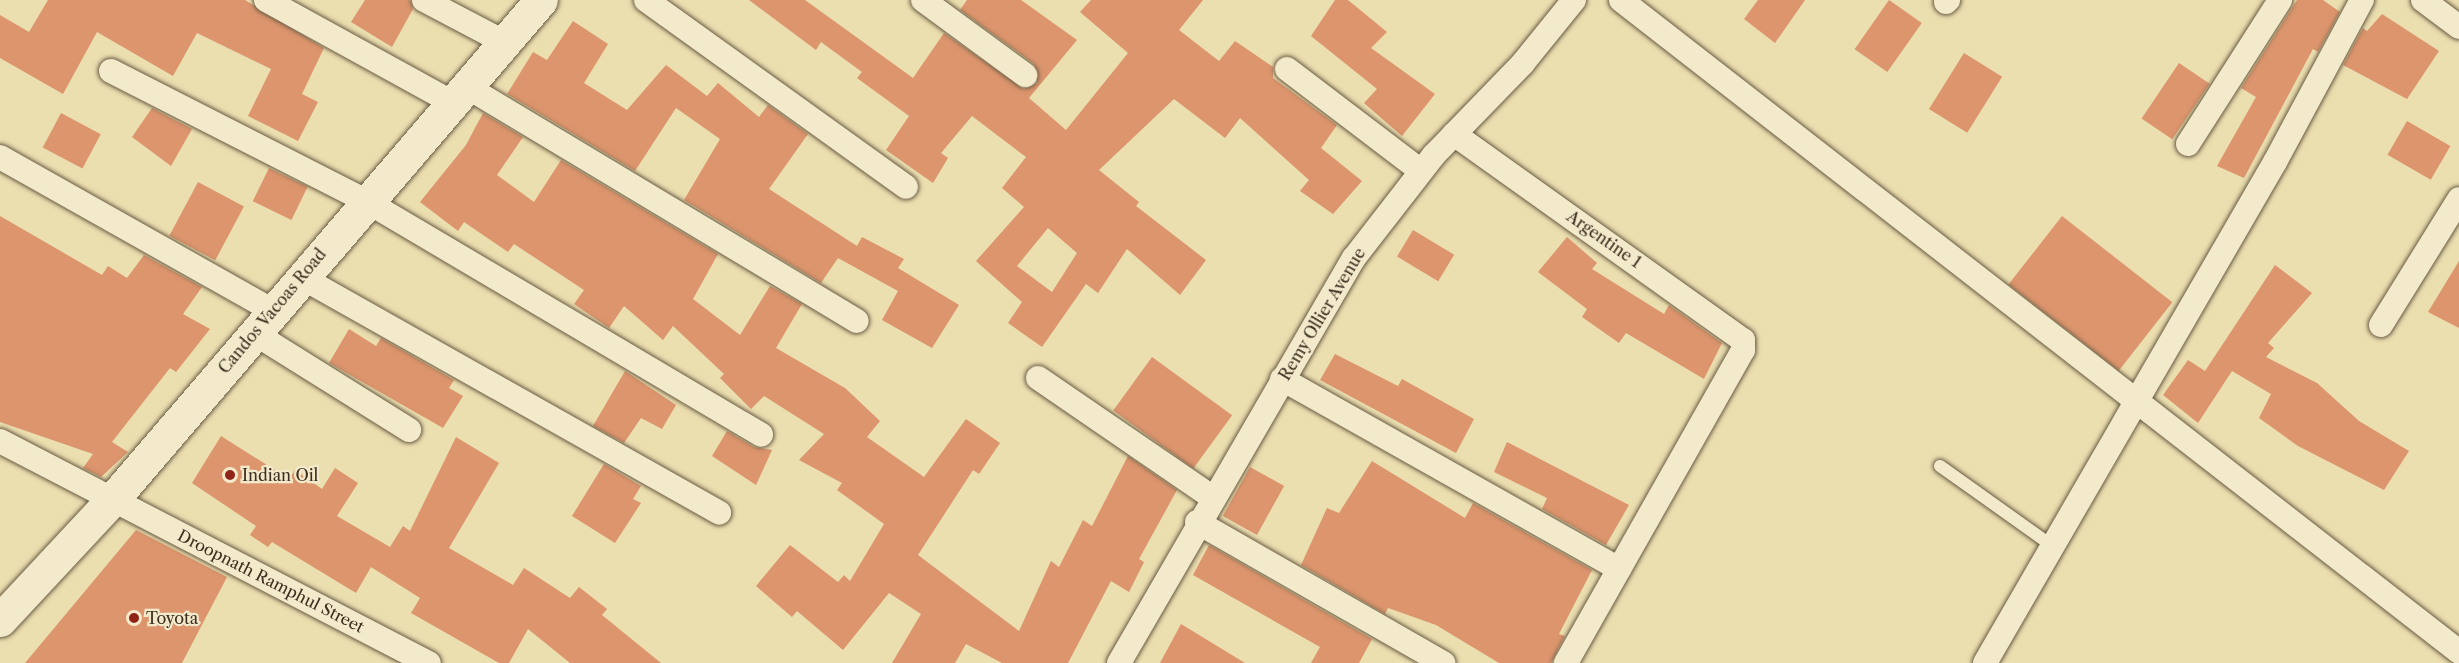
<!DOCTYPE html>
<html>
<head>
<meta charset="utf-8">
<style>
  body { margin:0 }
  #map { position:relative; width:2459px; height:663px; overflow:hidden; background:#ebdeaf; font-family:"Libre Caslon Text",serif }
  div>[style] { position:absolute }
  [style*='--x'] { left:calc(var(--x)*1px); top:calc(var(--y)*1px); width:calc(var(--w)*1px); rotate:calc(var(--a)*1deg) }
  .building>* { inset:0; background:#dc956d; transform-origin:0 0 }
  .roads { filter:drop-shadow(0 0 2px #695b44) drop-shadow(0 0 2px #695b44) }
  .lane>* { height:12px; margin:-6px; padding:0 6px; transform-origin:6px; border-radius:6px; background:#f2eacb }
  .street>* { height:24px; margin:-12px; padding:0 12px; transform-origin:12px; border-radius:12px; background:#f2eacb }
  .secondary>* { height:33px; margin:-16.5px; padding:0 16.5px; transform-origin:16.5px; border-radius:16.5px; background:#f2eacb }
  .dots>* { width:16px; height:16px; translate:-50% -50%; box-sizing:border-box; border:3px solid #f2eacb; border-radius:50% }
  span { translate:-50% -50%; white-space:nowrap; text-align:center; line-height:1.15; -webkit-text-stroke:4.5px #f2eacb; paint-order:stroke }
  .street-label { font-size:16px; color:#3e2f21 }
  .poi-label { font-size:16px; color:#3e2f21 }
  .left { translate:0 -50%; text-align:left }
</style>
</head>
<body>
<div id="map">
  <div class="building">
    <i style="clip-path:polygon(48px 0,245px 0,324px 48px,302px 94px,318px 102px,298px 141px,248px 116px,271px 69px,197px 33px,173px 76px,97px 32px,63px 94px,0 58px,0 15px,29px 32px)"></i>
    <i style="clip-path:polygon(365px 0,410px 0,413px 9px,392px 47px,351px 22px)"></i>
    <i style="clip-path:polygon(evenodd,749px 0,805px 0,913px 78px,944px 33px,1024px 89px,1037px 83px,1034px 64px,960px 10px,967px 0,1021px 0,1077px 40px,1029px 98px,1066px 130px,1128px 53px,1080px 12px,1091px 0,1203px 0,1179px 30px,1219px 61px,1235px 41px,1273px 67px,1273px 78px,1337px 125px,1321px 148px,1362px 181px,1333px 214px,1300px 191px,1309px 180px,1240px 118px,1225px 138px,1174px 99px,1099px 170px,1139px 202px,1136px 206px,1206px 260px,1180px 295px,1127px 249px,1098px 293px,1086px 284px,1042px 347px,1008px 323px,1022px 302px,976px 261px,1024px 207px,1002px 188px,1026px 157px,972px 116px,941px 153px,948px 158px,933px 183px,886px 150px,909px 116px,857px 78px,862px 72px,821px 42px,816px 50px,749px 0,1048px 228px,1077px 253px,1052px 292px,1017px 266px,1048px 228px)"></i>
    <i style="clip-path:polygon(1335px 0,1348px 0,1387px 32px,1371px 48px,1435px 94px,1402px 136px,1364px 103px,1377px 89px,1311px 36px)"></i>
    <i style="clip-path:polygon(1758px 0,1805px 0,1775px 43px,1744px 19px)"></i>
    <i style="left:1889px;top:0;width:40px;height:60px;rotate:35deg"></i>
    <i style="clip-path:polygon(2297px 0,2323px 0,2340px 12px,2318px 52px,2313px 49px,2244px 178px,2217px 166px,2256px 97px,2241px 88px)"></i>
    <i style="clip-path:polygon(2382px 14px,2439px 51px,2407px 99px,2343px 65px,2363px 28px,2367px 31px)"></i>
    <i style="clip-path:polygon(573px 21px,608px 44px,584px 83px,627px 110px,666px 65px,707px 96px,718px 83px,759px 117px,768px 105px,808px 134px,769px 189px,857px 246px,862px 237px,904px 259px,898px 268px,959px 305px,932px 348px,882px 320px,898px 291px,838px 258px,821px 283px,684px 200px,720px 139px,676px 108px,635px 171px,507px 94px,533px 52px,547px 60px)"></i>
    <i style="left:1964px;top:53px;width:45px;height:66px;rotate:32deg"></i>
    <i style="left:2179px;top:63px;width:37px;height:67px;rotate:34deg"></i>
    <i style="clip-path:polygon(152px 108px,192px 129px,171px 166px,132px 137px)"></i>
    <i style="left:61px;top:113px;width:45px;height:39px;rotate:28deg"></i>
    <i style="clip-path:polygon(483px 113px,523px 137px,497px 175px,534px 202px,561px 160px,718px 254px,693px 299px,740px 335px,770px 286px,802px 304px,776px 348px,845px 388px,880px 421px,867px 437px,924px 477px,966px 419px,1000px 443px,979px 474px,973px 470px,918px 555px,1019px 631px,1051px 561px,1059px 567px,1083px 520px,1092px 526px,1128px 456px,1177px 490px,1139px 559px,1144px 562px,1129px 592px,1111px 581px,1068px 663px,1002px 663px,966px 644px,955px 663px,892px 663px,921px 614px,889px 593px,843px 650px,797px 611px,792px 617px,756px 586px,790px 545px,838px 582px,844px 575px,850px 581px,884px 524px,837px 490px,842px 483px,799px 460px,824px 434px,764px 396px,751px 409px,720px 378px,724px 374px,673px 326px,663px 340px,624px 306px,609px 328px,574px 304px,584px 290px,514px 244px,508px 252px,464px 222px,458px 231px,420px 202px,466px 145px)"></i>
    <i style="left:2407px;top:121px;width:50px;height:39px;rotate:30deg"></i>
    <i style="left:269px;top:168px;width:43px;height:37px;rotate:26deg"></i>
    <i style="left:198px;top:182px;width:52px;height:61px;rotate:28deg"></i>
    <i style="clip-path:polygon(0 216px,102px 275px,108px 266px,127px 278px,144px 255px,202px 287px,183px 314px,210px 329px,176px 372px,170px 368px,112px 442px,128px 452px,101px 477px,83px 468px,93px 454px,0 422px)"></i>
    <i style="left:2062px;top:216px;width:140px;height:87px;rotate:38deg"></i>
    <i style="left:1413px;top:230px;width:48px;height:31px;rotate:31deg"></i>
    <i style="clip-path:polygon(1567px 237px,1597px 263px,1592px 269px,1664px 314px,1669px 305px,1722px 343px,1704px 379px,1626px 333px,1619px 343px,1582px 317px,1587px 309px,1538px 272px)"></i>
    <i style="clip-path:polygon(2459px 261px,2459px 328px,2428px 312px)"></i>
    <i style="clip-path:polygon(2275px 265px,2312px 293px,2268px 343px,2274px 348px,2266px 357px,2317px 383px,2359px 421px,2409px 451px,2384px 490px,2298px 446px,2259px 418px,2271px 394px,2232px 371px,2198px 423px,2163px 395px,2188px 360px,2205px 371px)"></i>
    <i style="clip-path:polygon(349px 329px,376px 346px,381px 338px,454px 380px,449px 388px,463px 396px,443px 428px,329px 363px)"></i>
    <i style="clip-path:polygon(1335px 354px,1398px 386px,1402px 379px,1474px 419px,1456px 453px,1320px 380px)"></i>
    <i style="left:1152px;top:357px;width:99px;height:66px;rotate:36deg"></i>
    <i style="clip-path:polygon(625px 371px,676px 405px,662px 429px,641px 418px,624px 443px,593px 426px)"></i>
    <i style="clip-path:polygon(727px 431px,754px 447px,772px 450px,756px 485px,712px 456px)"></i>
    <i style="clip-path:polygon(221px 436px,289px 479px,295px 470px,322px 489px,335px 468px,358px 483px,337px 516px,390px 547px,403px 526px,410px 531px,456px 437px,499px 463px,449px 548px,513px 585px,524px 568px,570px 598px,579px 587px,607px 609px,602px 615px,661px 663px,570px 663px,528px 629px,509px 663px,499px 663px,411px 613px,420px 598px,371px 567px,356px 593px,272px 542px,268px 547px,250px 535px,256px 526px,192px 483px)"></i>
    <i style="clip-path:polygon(1507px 442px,1629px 505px,1606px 545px,1542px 509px,1547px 498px,1494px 472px)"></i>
    <i style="clip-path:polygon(1372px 461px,1465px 518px,1473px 503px,1592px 570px,1559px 634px,1565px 636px,1551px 663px,1499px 663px,1436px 625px,1388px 608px,1385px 614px,1301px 565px,1327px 508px,1339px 513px)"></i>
    <i style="clip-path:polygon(604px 464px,641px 486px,633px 499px,641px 503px,615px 543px,572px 516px)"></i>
    <i style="left:1250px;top:467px;width:39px;height:56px;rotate:29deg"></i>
    <i style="clip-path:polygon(136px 530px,227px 577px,182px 663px,25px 663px)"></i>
    <i style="clip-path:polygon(1209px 545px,1372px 639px,1359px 663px,1311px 663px,1320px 647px,1193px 575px)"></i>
    <i style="clip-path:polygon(1181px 624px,1245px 663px,1160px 663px)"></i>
  </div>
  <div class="roads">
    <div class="lane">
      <i style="--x:1940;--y:466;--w:136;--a:35.4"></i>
    </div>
    <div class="street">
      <i style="--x:266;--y:0;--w:210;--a:28.8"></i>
      <i style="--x:424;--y:0;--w:90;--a:27.7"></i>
      <i style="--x:646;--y:0;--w:320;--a:35.7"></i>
      <i style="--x:923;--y:0;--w:127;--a:36.3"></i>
      <i style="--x:1621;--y:0;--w:1062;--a:37.88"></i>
      <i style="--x:2423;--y:0;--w:45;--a:36.9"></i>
      <i style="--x:1946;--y:2;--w:3;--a:-45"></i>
      <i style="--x:1287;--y:69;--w:168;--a:37.3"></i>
      <i style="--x:111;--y:71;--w:286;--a:27"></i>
      <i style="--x:366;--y:201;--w:459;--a:30.6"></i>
      <i style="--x:464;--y:85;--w:458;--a:31"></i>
      <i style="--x:1454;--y:134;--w:355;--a:35.5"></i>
      <i style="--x:1743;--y:340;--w:10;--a:90"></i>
      <i style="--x:1743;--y:350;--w:360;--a:119.5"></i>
      <i style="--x:2188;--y:144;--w:171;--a:-57.4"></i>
      <i style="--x:0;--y:157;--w:313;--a:29.4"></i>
      <i style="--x:301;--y:277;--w:480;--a:29.4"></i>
      <i style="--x:2381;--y:325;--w:148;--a:-58.2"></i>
      <i style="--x:254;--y:333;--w:183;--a:32"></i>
      <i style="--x:1038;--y:378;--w:211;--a:34.4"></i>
      <i style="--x:1282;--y:379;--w:387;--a:29.4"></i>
      <i style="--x:0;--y:441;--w:483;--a:27.4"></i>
      <i style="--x:1197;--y:522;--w:284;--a:29.8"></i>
      <i style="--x:1119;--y:663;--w:468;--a:-59.9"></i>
      <i style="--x:1354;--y:258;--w:130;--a:-52.2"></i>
      <i style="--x:1434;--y:155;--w:128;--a:-45.9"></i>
      <i style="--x:1523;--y:63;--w:81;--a:-51"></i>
      <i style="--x:1985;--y:663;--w:579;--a:-59.94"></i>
      <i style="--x:2275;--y:162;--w:184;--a:-61.8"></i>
    </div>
    <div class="secondary">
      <i style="--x:0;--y:620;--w:166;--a:-47"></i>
      <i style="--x:113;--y:499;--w:657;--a:-49.38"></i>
    </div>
  </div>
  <div class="dots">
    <i style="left:230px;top:475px;background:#8f2418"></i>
    <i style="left:134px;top:618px;background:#8f2418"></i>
  </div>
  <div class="street-label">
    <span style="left:1604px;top:239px;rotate:35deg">Argentine 1</span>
    <span style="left:272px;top:311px;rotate:-50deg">Candos Vacoas Road</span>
    <span style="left:1322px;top:314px;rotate:-59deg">Remy Ollier Avenue</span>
    <span style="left:271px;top:581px;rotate:27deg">Droopnath Ramphul Street</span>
  </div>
  <div class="poi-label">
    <span class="left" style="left:242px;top:475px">Indian Oil</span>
    <span class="left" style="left:146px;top:618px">Toyota</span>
  </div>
</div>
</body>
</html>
